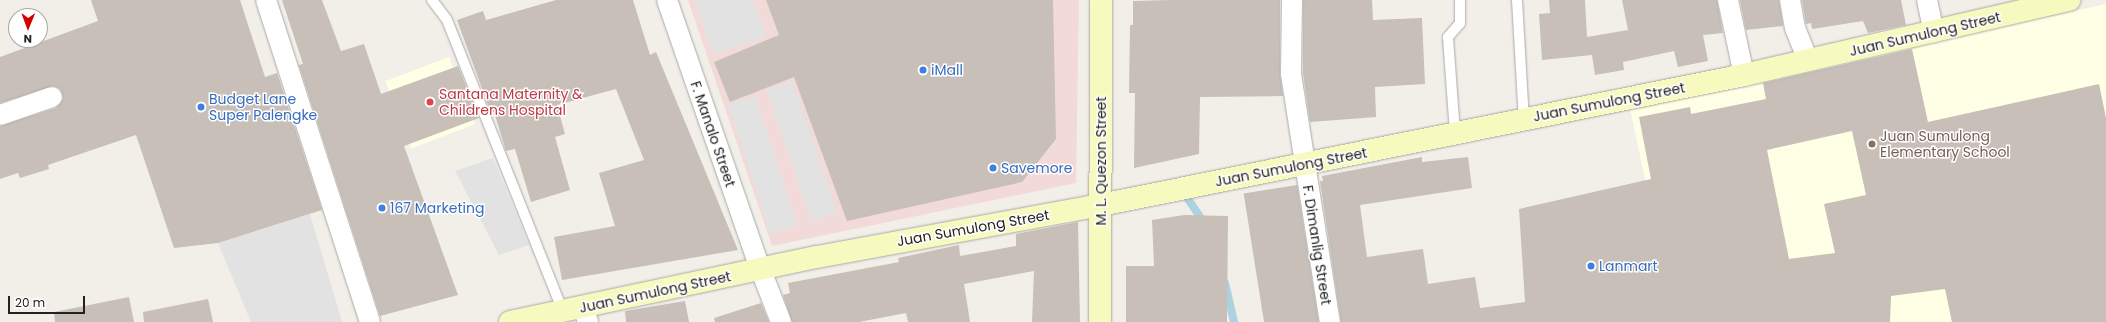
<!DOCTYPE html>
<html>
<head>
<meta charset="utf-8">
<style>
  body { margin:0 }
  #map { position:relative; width:2106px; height:322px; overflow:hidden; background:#f2efe9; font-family:Poppins,sans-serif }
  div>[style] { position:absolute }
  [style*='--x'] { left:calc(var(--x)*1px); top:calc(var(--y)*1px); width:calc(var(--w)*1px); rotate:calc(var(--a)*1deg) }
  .commercial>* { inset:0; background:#f2dad9 }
  .education>* { inset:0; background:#ffffe5; transform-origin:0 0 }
  .parking>* { inset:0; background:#e2e2e2; transform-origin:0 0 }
  .stream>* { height:8px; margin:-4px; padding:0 4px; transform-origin:4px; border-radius:4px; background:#aad3df }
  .building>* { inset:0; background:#c7bfb8; transform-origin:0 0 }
  .roads { filter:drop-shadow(0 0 1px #a9a9a9) drop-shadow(0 0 1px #a9a9a9) }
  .service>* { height:10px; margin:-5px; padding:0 5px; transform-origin:5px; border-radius:5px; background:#fff }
  .minor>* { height:20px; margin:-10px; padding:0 10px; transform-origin:10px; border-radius:10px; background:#fff }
  .secondary>* { height:22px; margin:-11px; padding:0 11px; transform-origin:11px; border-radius:11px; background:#f7fabf }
  .dots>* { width:11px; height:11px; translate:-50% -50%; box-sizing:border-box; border:2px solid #fff; border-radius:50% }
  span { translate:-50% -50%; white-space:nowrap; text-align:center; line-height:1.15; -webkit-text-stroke:3px #fff; paint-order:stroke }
  .street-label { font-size:14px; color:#222 }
  .shop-label { font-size:14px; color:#366cbe }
  .left { translate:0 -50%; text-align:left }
  .health-label { font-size:14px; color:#be3a42 }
  .education-label { font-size:14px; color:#785e54 }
  .north { position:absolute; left:8px; top:8px; width:40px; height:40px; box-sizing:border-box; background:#fff; border:1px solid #a7a7a7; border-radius:50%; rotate:181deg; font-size:11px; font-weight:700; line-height:16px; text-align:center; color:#222 }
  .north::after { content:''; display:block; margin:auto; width:14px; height:18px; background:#d40000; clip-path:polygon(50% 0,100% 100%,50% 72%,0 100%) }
  .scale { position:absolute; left:8px; top:296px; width:77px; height:18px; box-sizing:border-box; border:2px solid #222; border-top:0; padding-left:5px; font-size:12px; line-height:14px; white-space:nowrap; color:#222; -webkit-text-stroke:3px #fff; paint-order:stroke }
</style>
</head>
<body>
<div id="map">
  <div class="commercial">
    <i style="clip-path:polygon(688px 0,1079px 0,1076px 183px,772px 246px)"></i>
  </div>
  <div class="education">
    <i style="clip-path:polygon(2106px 4px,2106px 322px,1675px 322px,1630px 108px)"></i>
    <i style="left:449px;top:57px;width:72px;height:68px;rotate:69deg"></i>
  </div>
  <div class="parking">
    <i style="clip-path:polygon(695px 0,753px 0,766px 37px,713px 54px)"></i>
    <i style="left:792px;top:81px;width:139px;height:27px;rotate:71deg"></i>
    <i style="left:755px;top:96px;width:136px;height:28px;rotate:72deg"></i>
    <i style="clip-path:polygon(493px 158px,529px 245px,499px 255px,455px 171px)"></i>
    <i style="clip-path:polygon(310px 214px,342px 322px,251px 322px,218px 243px)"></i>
  </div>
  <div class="stream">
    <i style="--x:1188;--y:199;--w:29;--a:56"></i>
    <i style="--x:1225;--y:283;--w:40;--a:77"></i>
  </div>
  <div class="building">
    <i style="clip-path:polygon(91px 0,240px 0,265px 77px,277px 73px,322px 210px,218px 243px,174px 248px,136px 135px,48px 165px,49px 169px,20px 178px,18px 173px,0 179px,0 126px,56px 108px,63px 99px,60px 89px,54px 86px,0 103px,0 57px,98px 21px)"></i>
    <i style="clip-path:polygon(282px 0,322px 0,341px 51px,364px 44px,381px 94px,458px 66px,479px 118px,404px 146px,458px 295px,380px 316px,299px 65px,303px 64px)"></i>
    <i style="clip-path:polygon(556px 0,633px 0,650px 55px,656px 52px,738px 250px,562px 280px,554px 237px,615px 226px,599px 173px,644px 160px,616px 89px,557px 105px,565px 134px,555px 137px,570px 190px,531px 202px,515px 149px,506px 151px,494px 112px,491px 113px,457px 20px,483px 11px,486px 20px)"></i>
    <i style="clip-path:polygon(766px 0,1053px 0,1056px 139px,1022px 182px,847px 221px,794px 77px,730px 102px,714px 62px,779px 35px)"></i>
    <i style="clip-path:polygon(1170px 0,1280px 0,1280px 74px,1283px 96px,1200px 97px,1199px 154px,1134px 168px,1135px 93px,1129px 93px,1130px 25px,1133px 25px,1133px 1px)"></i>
    <i style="clip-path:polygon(1303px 0,1372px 0,1373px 20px,1422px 18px,1425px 84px,1375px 87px,1376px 117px,1310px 122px,1303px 73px)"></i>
    <i style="clip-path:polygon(1549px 0,1585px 0,1587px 37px,1628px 30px,1622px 0,1717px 0,1723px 33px,1703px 35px,1708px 61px,1678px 67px,1674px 51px,1623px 62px,1624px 70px,1595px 75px,1592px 55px,1542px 60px,1539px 14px,1550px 13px)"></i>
    <i style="clip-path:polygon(1740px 0,1779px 0,1783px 26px,1746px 30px)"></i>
    <i style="clip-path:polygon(1802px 0,1901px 0,1906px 25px,1868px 33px,1863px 21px,1812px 29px,1811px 23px,1806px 24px)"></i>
    <i style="clip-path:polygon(evenodd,1912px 49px,1928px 122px,2099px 84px,2106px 118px,2106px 322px,1952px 322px,1945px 289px,1891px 296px,1890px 322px,1341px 322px,1320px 181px,1323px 181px,1322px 176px,1422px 157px,1422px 162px,1468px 157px,1472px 188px,1360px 205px,1367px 257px,1423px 249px,1428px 284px,1475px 277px,1480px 308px,1525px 302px,1519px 209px,1651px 179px,1639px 117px,1690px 107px,1691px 114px,1766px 99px,1763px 83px,1912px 49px,1852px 131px,1866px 195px,1824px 204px,1835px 253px,1789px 259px,1767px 150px,1852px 131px)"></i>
    <i style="left:1297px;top:185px;width:139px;height:54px;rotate:81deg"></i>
    <i style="clip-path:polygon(1184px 215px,1228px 216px,1227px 322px,1126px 322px,1126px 266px,1154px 266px,1152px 220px)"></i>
    <i style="clip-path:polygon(1078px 222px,1080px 322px,1032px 322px,1034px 271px,964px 284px,970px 322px,908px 322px,906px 313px,859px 322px,792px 322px,783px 295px,790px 293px,788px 283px,899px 262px,898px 258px,959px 245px,960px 256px,1016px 246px,1016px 234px)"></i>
    <i style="clip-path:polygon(129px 297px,134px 322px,55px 322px,54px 312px)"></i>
    <i style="clip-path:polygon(208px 299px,213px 322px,144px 322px,143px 312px)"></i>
    <i style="clip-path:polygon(685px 301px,689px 322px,626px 322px,625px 311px)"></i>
    <i style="clip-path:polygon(761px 303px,769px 322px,715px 322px,714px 318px)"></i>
  </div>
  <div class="roads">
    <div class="service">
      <i style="--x:432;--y:0;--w:25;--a:53"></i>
      <i style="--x:447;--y:20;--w:314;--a:68.3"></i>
      <i style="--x:1517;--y:0;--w:120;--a:86.7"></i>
      <i style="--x:1455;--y:133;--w:96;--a:-94.2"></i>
      <i style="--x:1448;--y:37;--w:18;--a:-49"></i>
      <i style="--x:1460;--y:23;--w:23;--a:-90"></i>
    </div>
    <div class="minor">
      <i style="--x:266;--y:0;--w:338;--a:72.1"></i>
      <i style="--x:667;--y:0;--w:284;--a:70.9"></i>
      <i style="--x:760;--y:268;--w:58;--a:68.7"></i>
      <i style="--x:1292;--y:0;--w:74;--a:90.8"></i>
      <i style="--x:1291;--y:74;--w:251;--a:81.1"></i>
      <i style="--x:1728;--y:0;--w:77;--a:78"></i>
      <i style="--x:1790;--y:0;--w:28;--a:80"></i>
      <i style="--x:1795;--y:28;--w:35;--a:68"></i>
      <i style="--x:1927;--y:0;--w:33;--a:78"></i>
      <i style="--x:0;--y:115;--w:55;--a:-19.1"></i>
      <i style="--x:583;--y:308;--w:15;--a:70"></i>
    </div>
    <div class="secondary">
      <i style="--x:510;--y:322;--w:314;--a:-12"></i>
      <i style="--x:817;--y:257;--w:289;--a:-10.4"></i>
      <i style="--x:1101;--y:205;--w:656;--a:-11.43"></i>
      <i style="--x:1744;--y:75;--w:334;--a:-13"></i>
      <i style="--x:1100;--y:322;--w:322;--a:-89.8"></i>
    </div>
  </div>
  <div class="dots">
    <i style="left:923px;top:70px;background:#3f7fe0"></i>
    <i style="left:430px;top:102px;background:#e0444e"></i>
    <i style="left:201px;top:107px;background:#3f7fe0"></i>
    <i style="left:1872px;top:144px;background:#8d6e63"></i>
    <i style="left:993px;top:168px;background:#3f7fe0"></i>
    <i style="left:382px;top:208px;background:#3f7fe0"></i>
    <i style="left:1591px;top:266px;background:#3f7fe0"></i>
  </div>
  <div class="street-label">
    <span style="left:1925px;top:34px;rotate:-13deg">Juan Sumulong Street</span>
    <span style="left:1609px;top:102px;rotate:-11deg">Juan Sumulong Street</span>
    <span style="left:713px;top:134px;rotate:71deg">F. Manalo Street</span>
    <span style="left:1101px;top:161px;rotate:-90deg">M. L. Quezon Street</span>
    <span style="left:1291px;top:167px;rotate:-11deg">Juan Sumulong Street</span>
    <span style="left:973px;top:228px;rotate:-10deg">Juan Sumulong Street</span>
    <span style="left:1317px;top:245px;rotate:81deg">F. Dimanlig Street</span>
    <span style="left:655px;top:292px;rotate:-12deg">Juan Sumulong Street</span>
  </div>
  <div class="shop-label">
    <span class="left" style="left:931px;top:70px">iMall</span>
    <span class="left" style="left:209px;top:107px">Budget Lane<br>Super Palengke</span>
    <span class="left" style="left:1001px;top:168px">Savemore</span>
    <span class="left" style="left:390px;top:208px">167 Marketing</span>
    <span class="left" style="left:1599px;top:266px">Lanmart</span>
  </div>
  <div class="health-label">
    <span class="left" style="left:439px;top:102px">Santana Maternity &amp;<br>Childrens Hospital</span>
  </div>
  <div class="education-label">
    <span class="left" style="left:1880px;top:144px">Juan Sumulong<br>Elementary School</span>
  </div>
  <div class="north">N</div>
  <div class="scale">20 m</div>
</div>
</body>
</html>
